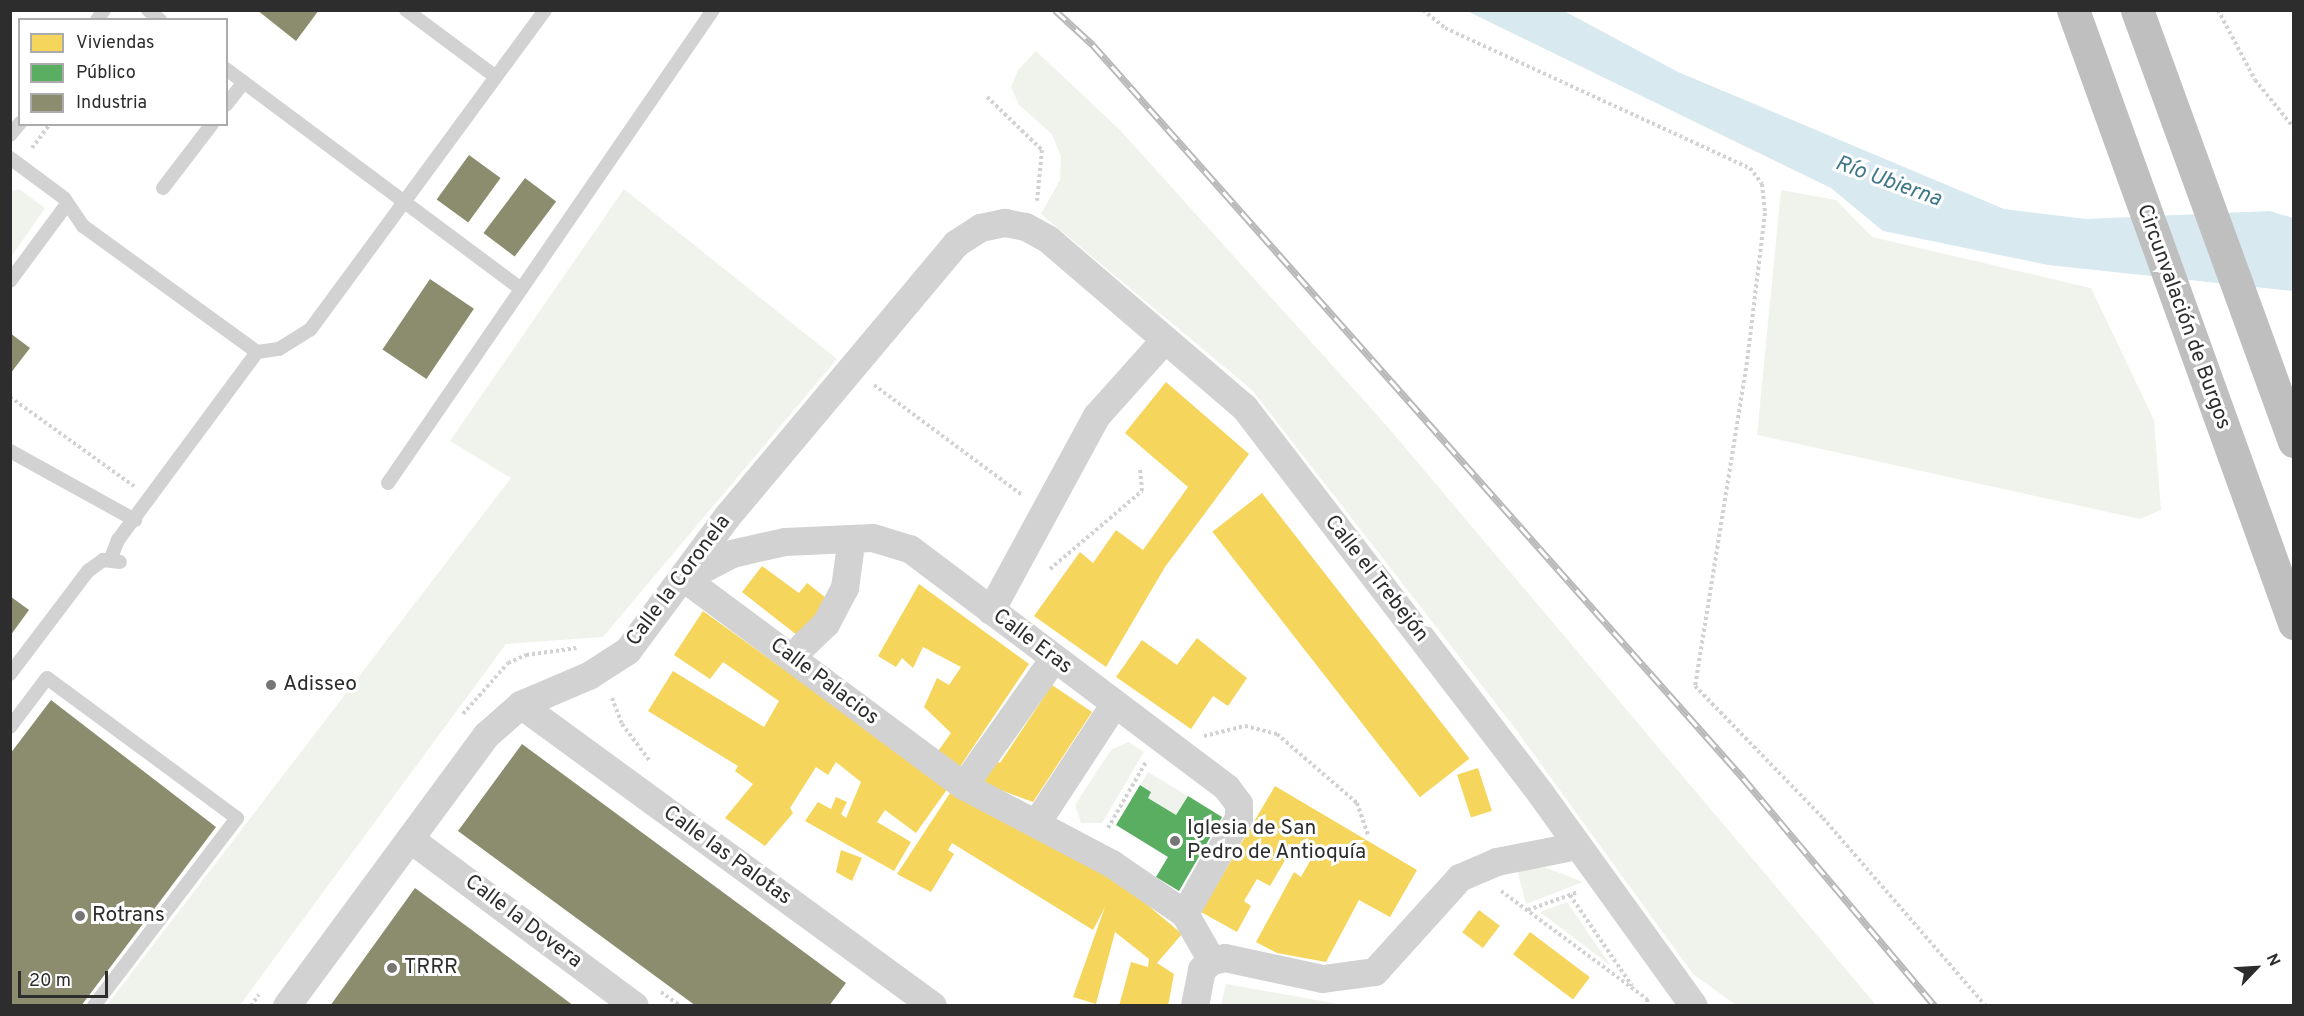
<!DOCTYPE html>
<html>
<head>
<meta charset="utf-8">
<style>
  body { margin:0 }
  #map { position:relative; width:2304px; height:1016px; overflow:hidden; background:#fff; font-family:Overpass,sans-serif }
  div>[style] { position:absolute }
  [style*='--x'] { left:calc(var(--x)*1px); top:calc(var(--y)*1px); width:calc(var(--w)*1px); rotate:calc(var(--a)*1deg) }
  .green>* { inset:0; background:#f0f3eb }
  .water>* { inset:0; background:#d8e9f0 }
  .homes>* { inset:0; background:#f6d55c; transform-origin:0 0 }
  .public>* { inset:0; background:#5aae61 }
  .industry>* { inset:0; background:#8c8c6e; transform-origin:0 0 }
  .path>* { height:4px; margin-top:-2px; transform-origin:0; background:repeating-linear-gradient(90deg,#d2d2d2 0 3px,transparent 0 6px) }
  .lane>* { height:14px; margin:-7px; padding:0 7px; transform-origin:7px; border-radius:7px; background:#d2d2d2 }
  .street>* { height:28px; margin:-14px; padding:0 14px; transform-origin:14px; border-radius:14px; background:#d2d2d2 }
  .highway>* { height:33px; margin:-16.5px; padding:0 16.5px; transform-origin:16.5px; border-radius:16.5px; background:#bfbfbf }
  .rail>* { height:7px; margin-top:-3.5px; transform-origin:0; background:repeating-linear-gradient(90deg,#fff 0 14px,#b9b9b9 0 28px); box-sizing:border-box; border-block:2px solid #b9b9b9 }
  .dots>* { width:16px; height:16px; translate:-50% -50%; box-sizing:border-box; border:3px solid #fff; border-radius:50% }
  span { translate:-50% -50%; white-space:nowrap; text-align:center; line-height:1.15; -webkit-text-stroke:6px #fff; paint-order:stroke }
  .street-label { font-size:21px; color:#2d2d2d }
  .poi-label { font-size:21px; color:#2d2d2d }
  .left { translate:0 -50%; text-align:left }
  .water-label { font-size:22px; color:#3f768a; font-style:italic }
  .frame { position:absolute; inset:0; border:12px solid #2d2d2d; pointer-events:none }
  .legend { position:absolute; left:18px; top:18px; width:210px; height:108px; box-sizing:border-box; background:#fff; border:2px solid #ababab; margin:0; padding:8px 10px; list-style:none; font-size:18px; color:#2d2d2d }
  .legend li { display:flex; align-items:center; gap:12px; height:30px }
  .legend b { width:30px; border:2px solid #ababab }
  .north { position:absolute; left:2226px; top:938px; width:60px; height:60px; -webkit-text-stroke:4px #fff; paint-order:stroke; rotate:65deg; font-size:16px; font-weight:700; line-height:24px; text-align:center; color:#2d2d2d }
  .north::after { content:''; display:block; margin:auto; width:21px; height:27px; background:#2d2d2d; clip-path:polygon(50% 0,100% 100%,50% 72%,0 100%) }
  .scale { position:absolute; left:18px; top:971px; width:90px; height:27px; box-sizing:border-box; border:3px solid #2d2d2d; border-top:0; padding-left:8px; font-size:18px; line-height:21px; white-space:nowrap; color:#2d2d2d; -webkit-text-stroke:4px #fff; paint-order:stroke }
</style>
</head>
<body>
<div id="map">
  <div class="green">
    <i style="clip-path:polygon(1036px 51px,1120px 130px,1386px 425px,1876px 1005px,1736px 1005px,1693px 974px,1514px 727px,1252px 390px,1041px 214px,1060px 180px,1061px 157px,1052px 134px,1019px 105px,1011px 87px,1018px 70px)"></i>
    <i style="clip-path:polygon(19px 189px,45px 208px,11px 257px,11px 191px)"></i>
    <i style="clip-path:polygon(624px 189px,837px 359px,603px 637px,506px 644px,240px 1005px,107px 1005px,511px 478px,450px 441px)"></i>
    <i style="clip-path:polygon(1781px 190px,1836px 200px,1872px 237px,2091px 288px,2154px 420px,2161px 510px,2140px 519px,1757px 435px)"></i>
    <i style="clip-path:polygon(1128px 742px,1144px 752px,1102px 823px,1081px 823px,1075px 805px,1111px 750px)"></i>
    <i style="clip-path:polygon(1148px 772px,1188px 796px,1176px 815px,1148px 798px,1151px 792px,1140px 785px)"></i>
    <i style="clip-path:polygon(1531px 866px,1547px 868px,1583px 882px,1526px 904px,1517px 869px)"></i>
    <i style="clip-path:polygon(1567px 902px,1611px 966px,1540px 912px)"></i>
    <i style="clip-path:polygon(1226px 984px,1344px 1005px,1221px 1005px)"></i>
  </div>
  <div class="water">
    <i style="clip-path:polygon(1467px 11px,1564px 11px,1678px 72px,2004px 209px,2086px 219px,2270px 211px,2293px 218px,2293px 291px,2048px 265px,1883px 231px,1831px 188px)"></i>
  </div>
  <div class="homes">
    <i style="clip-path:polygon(1166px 382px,1249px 454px,1165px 567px,1106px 667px,1034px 616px,1080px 552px,1093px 563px,1116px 530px,1143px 550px,1188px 487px,1125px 433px)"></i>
    <i style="left:1262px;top:493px;width:337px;height:63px;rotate:52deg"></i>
    <i style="clip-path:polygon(762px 566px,799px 593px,807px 583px,830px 601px,802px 639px,742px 592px)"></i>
    <i style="clip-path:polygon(919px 584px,1029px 664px,957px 771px,936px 754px,951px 733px,924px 707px,937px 678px,949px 685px,961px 667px,923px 647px,913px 668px,902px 658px,896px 667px,878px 656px)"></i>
    <i style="clip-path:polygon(703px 611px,948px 788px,916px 833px,885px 810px,877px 822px,911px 842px,894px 871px,805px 821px,818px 802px,831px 809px,836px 797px,847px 802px,841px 814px,846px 818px,861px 782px,836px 762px,828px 775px,816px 767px,790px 808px,793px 813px,765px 846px,725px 818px,753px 784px,735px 771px,738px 766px,648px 711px,673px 671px,764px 727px,779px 701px,723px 662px,710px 679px,674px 655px)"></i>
    <i style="clip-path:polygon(1197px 638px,1247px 678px,1228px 706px,1213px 696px,1191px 729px,1116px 677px,1142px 640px,1177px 665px)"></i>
    <i style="clip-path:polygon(1052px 685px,1092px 712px,1033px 802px,976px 781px,992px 758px,1000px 763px)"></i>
    <i style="left:1478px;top:768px;width:45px;height:22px;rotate:72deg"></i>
    <i style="clip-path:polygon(1275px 786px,1417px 870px,1390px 917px,1359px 900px,1326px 962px,1277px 953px,1256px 942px,1294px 872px,1301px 877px,1310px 861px,1291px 850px,1270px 886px,1257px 879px,1244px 901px,1251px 906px,1237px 932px,1201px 912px)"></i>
    <i style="clip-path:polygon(952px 790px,1119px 881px,1182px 934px,1157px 963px,1174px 974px,1168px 1006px,1119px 1006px,1131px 962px,1148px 967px,1149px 959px,1115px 932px,1096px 1004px,1073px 997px,1105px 907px,1093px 930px,952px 843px,948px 850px,954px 854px,931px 892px,897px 874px)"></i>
    <i style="clip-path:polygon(841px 850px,862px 858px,852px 881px,836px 872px)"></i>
    <i style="left:1479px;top:910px;width:26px;height:28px;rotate:37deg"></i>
    <i style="left:1530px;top:932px;width:75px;height:28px;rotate:37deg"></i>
  </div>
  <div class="public">
    <i style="clip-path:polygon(1140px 785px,1151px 792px,1148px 798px,1176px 815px,1188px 796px,1222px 817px,1179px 891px,1156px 877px,1168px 857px,1116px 825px)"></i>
  </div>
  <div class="industry">
    <i style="clip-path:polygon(257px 10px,319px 10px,296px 41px)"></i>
    <i style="left:469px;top:155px;width:39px;height:55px;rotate:36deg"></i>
    <i style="left:525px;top:178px;width:39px;height:69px;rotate:37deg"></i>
    <i style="left:430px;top:279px;width:53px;height:85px;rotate:34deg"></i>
    <i style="clip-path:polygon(10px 333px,30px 348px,10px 374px)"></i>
    <i style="clip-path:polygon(10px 596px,29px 610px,10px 636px)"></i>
    <i style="clip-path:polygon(51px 700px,216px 827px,81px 1006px,10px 1006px,10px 754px)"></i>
    <i style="clip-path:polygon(522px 744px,846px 983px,829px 1006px,696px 1006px,458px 831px)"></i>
    <i style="clip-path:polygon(415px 888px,534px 976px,574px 1006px,330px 1006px)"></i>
  </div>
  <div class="path">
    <i style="--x:1423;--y:10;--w:28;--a:39"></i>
    <i style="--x:1445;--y:28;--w:336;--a:24.7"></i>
    <i style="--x:1750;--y:168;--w:20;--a:53"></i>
    <i style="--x:1762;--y:184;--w:29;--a:84"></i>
    <i style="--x:1765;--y:213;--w:150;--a:96.9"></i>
    <i style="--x:1747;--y:362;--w:328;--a:99.1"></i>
    <i style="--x:1695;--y:686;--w:184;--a:45.9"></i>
    <i style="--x:1823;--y:818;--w:249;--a:49.1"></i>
    <i style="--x:2218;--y:10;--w:79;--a:62.1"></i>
    <i style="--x:2255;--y:80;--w:62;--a:50.9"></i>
    <i style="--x:987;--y:97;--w:76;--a:43.9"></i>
    <i style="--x:1042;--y:150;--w:51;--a:95.6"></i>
    <i style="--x:32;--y:148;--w:30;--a:-53"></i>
    <i style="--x:874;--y:385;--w:184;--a:36.6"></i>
    <i style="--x:10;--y:397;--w:153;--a:35.7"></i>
    <i style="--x:1050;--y:569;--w:121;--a:-40.3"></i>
    <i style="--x:1142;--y:491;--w:24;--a:-95"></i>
    <i style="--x:612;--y:698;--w:28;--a:69"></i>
    <i style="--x:622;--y:724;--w:45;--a:53.1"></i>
    <i style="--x:463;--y:714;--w:68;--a:-48.6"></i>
    <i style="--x:508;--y:663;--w:20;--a:-24"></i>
    <i style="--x:526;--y:655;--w:51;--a:-7.8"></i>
    <i style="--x:1204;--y:736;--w:42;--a:-13.7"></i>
    <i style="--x:1245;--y:726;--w:33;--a:14"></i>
    <i style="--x:1277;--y:734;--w:106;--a:40.8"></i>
    <i style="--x:1357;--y:803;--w:34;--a:71"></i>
    <i style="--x:1108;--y:828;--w:76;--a:-60.1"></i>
    <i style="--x:1501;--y:891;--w:182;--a:36.5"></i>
    <i style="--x:1647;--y:999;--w:7;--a:82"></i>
    <i style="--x:1570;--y:895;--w:110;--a:55.7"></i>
    <i style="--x:1528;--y:910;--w:53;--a:-19.8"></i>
    <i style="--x:661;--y:992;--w:24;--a:36"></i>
    <i style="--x:251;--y:1006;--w:14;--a:-56"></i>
  </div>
  <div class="lane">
    <i style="--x:148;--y:10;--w:16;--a:40"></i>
    <i style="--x:406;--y:10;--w:112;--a:36.7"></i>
    <i style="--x:97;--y:20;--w:12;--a:-55"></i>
    <i style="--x:226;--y:69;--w:368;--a:36.7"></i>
    <i style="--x:226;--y:105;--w:29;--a:-52"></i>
    <i style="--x:10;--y:135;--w:16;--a:-50"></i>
    <i style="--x:10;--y:158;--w:67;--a:36.5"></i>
    <i style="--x:64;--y:198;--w:34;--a:56"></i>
    <i style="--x:83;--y:226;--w:215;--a:35.9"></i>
    <i style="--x:257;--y:352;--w:22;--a:-8"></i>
    <i style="--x:279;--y:349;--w:36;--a:-32"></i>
    <i style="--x:310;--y:330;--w:397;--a:-53.7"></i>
    <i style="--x:163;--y:188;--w:81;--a:-52.6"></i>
    <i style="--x:10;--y:281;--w:96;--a:-53.5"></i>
    <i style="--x:10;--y:451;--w:143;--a:28.9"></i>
    <i style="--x:388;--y:483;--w:574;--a:-55.51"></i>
    <i style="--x:111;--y:558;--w:19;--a:-69"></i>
    <i style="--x:118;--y:540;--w:234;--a:-53.5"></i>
    <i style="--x:10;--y:674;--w:129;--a:-52.9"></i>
    <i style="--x:88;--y:571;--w:19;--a:-36"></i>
    <i style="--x:103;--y:560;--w:17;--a:7"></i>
    <i style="--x:10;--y:727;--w:61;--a:-52.9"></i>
    <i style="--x:47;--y:678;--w:236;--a:36.4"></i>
    <i style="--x:237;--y:818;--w:236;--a:127.3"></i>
  </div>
  <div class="street">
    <i style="--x:690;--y:576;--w:47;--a:-27.6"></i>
    <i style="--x:732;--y:554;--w:54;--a:-12.8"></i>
    <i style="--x:785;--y:542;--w:88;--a:-2.6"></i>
    <i style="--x:873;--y:538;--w:39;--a:17"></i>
    <i style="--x:910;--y:549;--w:397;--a:37"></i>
    <i style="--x:1227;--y:788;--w:20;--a:53"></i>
    <i style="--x:1239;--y:804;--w:14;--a:90"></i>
    <i style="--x:1239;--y:818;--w:110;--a:119.4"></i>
    <i style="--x:685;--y:579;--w:347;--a:36.6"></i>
    <i style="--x:964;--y:786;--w:167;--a:27.8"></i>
    <i style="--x:1112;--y:864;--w:88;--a:34.4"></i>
    <i style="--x:1185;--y:914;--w:54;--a:60.1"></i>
    <i style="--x:991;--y:611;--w:222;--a:-61.5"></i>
    <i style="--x:1097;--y:416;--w:102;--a:-48.2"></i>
    <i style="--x:803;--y:646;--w:32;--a:-44"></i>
    <i style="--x:826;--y:624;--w:41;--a:-62.2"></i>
    <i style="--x:845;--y:588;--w:34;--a:-82"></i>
    <i style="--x:521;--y:705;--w:510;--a:36.15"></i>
    <i style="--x:964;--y:786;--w:156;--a:-54.7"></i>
    <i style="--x:1037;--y:823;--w:142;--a:-56.8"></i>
    <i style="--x:410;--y:839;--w:280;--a:36.6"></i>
    <i style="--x:287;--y:1006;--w:337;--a:-53.6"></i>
    <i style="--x:487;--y:735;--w:45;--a:-41.4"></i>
    <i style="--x:521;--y:705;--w:74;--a:-23.1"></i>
    <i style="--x:589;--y:676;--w:46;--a:-32.7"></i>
    <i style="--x:628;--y:651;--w:168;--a:-53.5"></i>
    <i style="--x:728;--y:516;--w:355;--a:-50"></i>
    <i style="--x:956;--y:244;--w:30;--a:-33"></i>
    <i style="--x:981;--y:228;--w:25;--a:-12"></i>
    <i style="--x:1005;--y:223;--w:21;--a:11"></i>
    <i style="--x:1026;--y:227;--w:26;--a:29"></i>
    <i style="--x:1049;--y:240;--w:258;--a:40.6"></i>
    <i style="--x:1245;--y:408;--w:486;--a:52.5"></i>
    <i style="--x:1541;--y:794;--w:261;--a:54.2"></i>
    <i style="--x:1195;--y:1006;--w:37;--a:-79"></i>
    <i style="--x:1202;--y:970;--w:13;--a:-42"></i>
    <i style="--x:1212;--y:961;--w:13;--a:-13"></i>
    <i style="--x:1225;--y:958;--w:100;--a:12.1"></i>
    <i style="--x:1323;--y:979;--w:52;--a:-7.7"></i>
    <i style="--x:1375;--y:972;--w:127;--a:-47.9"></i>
    <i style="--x:1460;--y:878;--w:40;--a:-23.4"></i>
    <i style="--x:1497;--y:862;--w:83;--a:-11.2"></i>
  </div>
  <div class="highway">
    <i style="--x:2073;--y:10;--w:652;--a:70.17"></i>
    <i style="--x:2137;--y:10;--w:459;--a:70"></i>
  </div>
  <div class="rail">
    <i style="--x:1055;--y:10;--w:52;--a:42.6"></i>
    <i style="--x:1093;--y:45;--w:980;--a:48.43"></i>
    <i style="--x:1743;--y:778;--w:298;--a:49.9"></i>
  </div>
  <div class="dots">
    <i style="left:271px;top:685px;background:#767676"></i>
    <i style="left:1175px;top:841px;background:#767676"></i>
    <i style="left:80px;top:916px;background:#767676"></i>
    <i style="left:392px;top:968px;background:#767676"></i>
  </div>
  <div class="street-label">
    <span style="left:2183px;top:317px;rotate:70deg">Circunvalación de Burgos</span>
    <span style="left:1376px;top:579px;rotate:52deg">Calle el Trebejón</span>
    <span style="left:679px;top:581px;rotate:-53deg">Calle la Coronela</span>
    <span style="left:1032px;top:642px;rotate:37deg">Calle Eras</span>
    <span style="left:824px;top:682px;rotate:37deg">Calle Palacios</span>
    <span style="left:727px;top:856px;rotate:36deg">Calle las Palotas</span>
    <span style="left:523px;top:922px;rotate:37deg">Calle la Dovera</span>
  </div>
  <div class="poi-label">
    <span class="left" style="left:283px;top:685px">Adisseo</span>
    <span class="left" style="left:1187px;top:841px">Iglesia de San<br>Pedro de Antioquía</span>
    <span class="left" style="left:92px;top:916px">Rotrans</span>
    <span class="left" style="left:404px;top:968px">TRRR</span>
  </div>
  <div class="water-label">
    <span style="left:1888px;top:182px;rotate:20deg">Río Ubierna</span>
  </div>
  <div class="frame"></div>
  <ul class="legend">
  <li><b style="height:16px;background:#f6d55c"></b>Viviendas</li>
  <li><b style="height:16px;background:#5aae61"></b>Público</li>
  <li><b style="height:16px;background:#8c8c6e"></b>Industria</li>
  </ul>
  <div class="north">N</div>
  <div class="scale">20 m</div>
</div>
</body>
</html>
